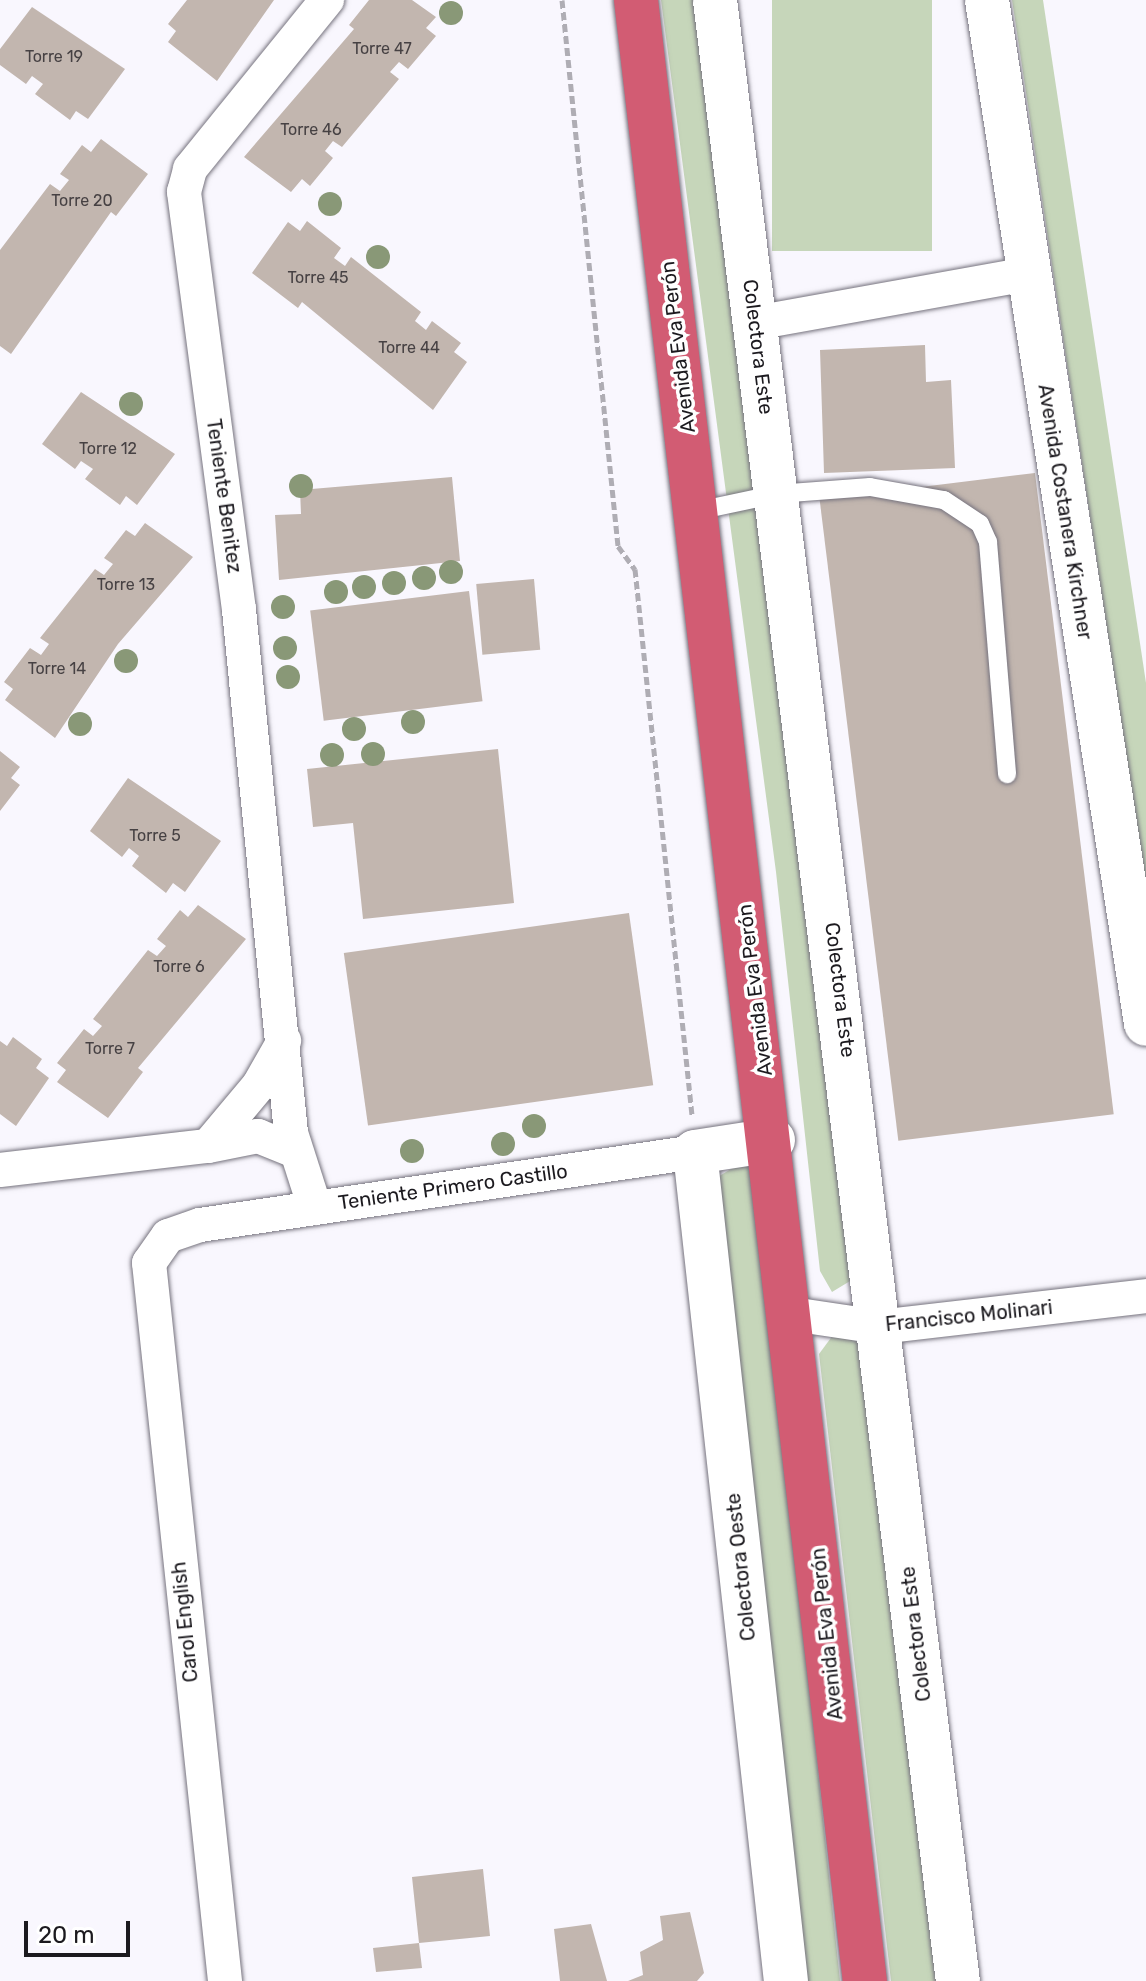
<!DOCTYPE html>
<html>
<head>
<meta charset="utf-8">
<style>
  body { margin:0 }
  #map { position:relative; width:1146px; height:1981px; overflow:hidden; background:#f9f7fe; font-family:Rubik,sans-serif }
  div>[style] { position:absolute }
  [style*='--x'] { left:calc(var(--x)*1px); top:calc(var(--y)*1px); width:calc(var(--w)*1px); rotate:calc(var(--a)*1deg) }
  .green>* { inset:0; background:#c6d6ba; transform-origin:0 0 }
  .building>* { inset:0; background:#c2b6af; transform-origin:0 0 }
  .path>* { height:5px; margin-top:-2.5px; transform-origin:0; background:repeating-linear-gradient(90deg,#afadb4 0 8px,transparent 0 12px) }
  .roads { filter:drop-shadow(0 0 2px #76737e) drop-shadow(0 0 2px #76737e) }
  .lane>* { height:18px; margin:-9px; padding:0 9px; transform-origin:9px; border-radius:9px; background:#fff }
  .street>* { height:34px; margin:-17px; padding:0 17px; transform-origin:17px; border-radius:17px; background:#fff }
  .secondary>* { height:44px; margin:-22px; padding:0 22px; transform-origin:22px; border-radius:22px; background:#fff }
  .highway>* { height:44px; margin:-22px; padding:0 22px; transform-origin:22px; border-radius:22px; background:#d25c73 }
  .trees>* { width:24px; height:24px; margin:-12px; border-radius:50%; background:#899877 }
  span { translate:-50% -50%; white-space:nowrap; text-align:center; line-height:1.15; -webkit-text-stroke:7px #fff; paint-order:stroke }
  .number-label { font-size:16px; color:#464143 }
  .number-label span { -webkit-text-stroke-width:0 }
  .street-label { font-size:20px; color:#1c1a1f }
  .scale { position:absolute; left:24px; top:1921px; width:106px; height:36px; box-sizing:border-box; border:4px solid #1c1a1f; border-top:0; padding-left:10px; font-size:24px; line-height:28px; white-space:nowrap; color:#1c1a1f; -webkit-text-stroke:6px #fff; paint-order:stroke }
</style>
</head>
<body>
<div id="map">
  <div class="green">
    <i style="clip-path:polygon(661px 0,701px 0,860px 1275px,832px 1292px,820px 1271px,776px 872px)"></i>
    <i style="left:772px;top:0;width:160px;height:251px"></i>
    <i style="clip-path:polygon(1012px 0,1043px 0,1146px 683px,1146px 887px)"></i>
    <i style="clip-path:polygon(741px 1163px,755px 1169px,840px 1981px,804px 1981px,716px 1178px)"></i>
    <i style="clip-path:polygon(836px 1331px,849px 1333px,864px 1350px,936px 1981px,891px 1981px,819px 1354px)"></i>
  </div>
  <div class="building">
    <i style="clip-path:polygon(187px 0,274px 0,217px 81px,168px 42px,176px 31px,168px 24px)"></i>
    <i style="clip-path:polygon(369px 0,412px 0,436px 17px,426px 28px,436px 36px,408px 69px,399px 62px,390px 72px,399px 79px,342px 147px,333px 141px,325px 151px,333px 158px,310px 186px,302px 179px,291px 192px,244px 157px,354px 29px,349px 25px)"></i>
    <i style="clip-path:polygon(32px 7px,125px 69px,88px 119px,76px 111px,70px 120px,35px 94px,43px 84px,32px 76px,26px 84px,0 65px,0 49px)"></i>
    <i style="clip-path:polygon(101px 139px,148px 174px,116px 216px,111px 212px,11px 354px,0 346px,0 250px,50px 184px,60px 191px,69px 180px,60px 174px,82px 145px,91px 152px)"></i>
    <i style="clip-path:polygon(307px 221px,341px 248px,334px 258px,345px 266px,351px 257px,421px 312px,415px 321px,426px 330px,432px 321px,461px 343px,454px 352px,467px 362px,433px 410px,302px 302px,298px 308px,252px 273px,288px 222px,300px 231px)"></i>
    <i style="clip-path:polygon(925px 345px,926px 382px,951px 380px,955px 468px,824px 473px,820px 350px)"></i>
    <i style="clip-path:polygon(81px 392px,175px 454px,137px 505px,126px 496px,120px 505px,85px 479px,93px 469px,81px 461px,75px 469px,42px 444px)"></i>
    <i style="left:1035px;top:473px;width:646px;height:217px;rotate:83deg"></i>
    <i style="clip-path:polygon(452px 477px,460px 561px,279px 580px,275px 515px,301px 514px,300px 490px)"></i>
    <i style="clip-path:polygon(145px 523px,193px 557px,118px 644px,55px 738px,5px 700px,13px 689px,4px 682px,30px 648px,41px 655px,49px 644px,40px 638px,95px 569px,104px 575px,113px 564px,104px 558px,126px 530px,135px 536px)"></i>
    <i style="left:534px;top:579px;width:71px;height:58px;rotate:85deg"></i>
    <i style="left:469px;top:591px;width:111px;height:160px;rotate:83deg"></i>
    <i style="clip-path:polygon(498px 749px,514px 903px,363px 919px,353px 823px,313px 827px,307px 769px)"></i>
    <i style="clip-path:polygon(0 751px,20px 767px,11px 778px,20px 785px,0 811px)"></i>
    <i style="clip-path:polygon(128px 778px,221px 841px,185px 892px,173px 883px,166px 893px,132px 866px,139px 856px,129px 848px,122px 857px,90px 831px)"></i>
    <i style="clip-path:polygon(198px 905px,246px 939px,138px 1068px,143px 1072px,108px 1118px,57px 1082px,66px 1070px,57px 1063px,84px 1029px,93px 1036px,102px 1026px,93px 1019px,148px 950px,157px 956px,166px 946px,157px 939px,180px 910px,188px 917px)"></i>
    <i style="left:629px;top:913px;width:174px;height:288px;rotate:82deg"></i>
    <i style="clip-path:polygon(13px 1037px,42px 1059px,36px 1068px,49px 1078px,16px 1126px,0 1114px,0 1041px,7px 1046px)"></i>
    <i style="clip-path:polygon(483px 1869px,490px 1936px,419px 1943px,422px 1968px,376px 1972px,373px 1948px,419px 1943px,412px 1877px)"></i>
    <i style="clip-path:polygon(690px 1912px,704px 1973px,697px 1981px,628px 1981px,643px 1975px,640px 1952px,663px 1940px,660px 1916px)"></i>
    <i style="clip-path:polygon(591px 1924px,607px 1981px,560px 1981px,554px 1929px)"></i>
  </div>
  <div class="path">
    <i style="--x:562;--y:0;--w:549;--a:84.14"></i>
    <i style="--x:618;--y:546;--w:29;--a:54"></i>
    <i style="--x:635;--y:569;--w:549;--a:84.04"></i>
  </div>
  <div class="roads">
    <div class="lane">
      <i style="--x:697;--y:511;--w:82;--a:-12"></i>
      <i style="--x:777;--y:494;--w:93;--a:-4.3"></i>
      <i style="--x:870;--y:487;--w:75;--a:10"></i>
      <i style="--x:944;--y:500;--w:43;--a:33.7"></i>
      <i style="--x:980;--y:524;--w:20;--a:66"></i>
      <i style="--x:988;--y:542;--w:233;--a:85.3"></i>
    </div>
    <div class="street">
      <i style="--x:755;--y:323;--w:277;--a:-10.2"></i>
      <i style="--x:208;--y:1146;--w:51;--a:-11.3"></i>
      <i style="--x:258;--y:1136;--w:38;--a:22"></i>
      <i style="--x:0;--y:1170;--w:209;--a:-6.6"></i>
      <i style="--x:208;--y:1146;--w:80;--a:-50.1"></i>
      <i style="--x:259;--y:1085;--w:51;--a:-60.4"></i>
      <i style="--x:315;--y:1208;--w:79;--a:-107.7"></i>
      <i style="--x:291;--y:1133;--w:526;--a:-95.68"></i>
      <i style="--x:239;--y:610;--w:422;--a:-97.5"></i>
      <i style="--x:184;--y:192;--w:24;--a:-75"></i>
      <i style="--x:190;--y:169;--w:218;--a:-51"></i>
      <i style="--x:792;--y:1314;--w:88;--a:8.5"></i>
      <i style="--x:879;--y:1327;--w:269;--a:-6.6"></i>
      <i style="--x:225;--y:1981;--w:722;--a:-96.04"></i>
      <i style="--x:149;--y:1263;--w:33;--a:-55"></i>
      <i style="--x:168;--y:1236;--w:34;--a:-19"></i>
      <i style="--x:200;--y:1225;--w:500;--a:-8.39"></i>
    </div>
    <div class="secondary">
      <i style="--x:715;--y:0;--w:1996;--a:83.01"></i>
      <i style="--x:987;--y:0;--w:1036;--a:81.17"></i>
      <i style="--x:773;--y:1140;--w:79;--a:171.3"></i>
      <i style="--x:695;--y:1152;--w:834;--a:83.74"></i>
    </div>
    <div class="highway">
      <i style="--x:636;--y:0;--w:1994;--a:83.41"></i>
    </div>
  </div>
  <div class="trees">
    <i style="left:451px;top:13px"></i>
    <i style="left:330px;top:204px"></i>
    <i style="left:378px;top:257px"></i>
    <i style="left:131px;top:404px"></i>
    <i style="left:301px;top:486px"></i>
    <i style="left:451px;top:572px"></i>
    <i style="left:424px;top:578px"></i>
    <i style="left:394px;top:583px"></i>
    <i style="left:364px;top:587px"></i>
    <i style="left:336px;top:592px"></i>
    <i style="left:283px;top:607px"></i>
    <i style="left:285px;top:648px"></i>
    <i style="left:126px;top:661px"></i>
    <i style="left:288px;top:677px"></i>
    <i style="left:413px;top:722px"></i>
    <i style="left:80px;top:724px"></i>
    <i style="left:354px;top:729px"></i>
    <i style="left:373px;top:754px"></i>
    <i style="left:332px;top:755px"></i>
    <i style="left:534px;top:1126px"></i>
    <i style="left:503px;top:1144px"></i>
    <i style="left:412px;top:1151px"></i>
  </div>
  <div class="number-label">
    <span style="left:382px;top:49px">Torre 47</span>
    <span style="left:54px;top:57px">Torre 19</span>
    <span style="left:311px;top:130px">Torre 46</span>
    <span style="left:82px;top:201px">Torre 20</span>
    <span style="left:318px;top:278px">Torre 45</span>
    <span style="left:409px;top:348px">Torre 44</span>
    <span style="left:108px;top:449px">Torre 12</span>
    <span style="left:126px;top:585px">Torre 13</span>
    <span style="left:57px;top:669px">Torre 14</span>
    <span style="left:155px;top:836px">Torre 5</span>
    <span style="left:179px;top:967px">Torre 6</span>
    <span style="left:110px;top:1049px">Torre 7</span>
  </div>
  <div class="street-label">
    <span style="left:678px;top:347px;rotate:-97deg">Avenida Eva Perón</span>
    <span style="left:758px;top:347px;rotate:83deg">Colectora Este</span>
    <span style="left:224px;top:496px;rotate:82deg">Teniente Benitez</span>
    <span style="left:1065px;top:512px;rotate:81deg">Avenida Costanera Kirchner</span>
    <span style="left:755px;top:990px;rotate:-97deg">Avenida Eva Perón</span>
    <span style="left:840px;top:990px;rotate:83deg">Colectora Este</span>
    <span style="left:453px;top:1187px;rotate:-8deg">Teniente Primero Castillo</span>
    <span style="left:969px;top:1316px;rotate:-6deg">Francisco Molinari</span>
    <span style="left:741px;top:1567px;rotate:-96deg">Colectora Oeste</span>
    <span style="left:185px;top:1622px;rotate:-96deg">Carol English</span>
    <span style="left:827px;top:1634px;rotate:-96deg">Avenida Eva Perón</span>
    <span style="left:916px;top:1634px;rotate:-97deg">Colectora Este</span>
  </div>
  <div class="scale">20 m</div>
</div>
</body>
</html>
